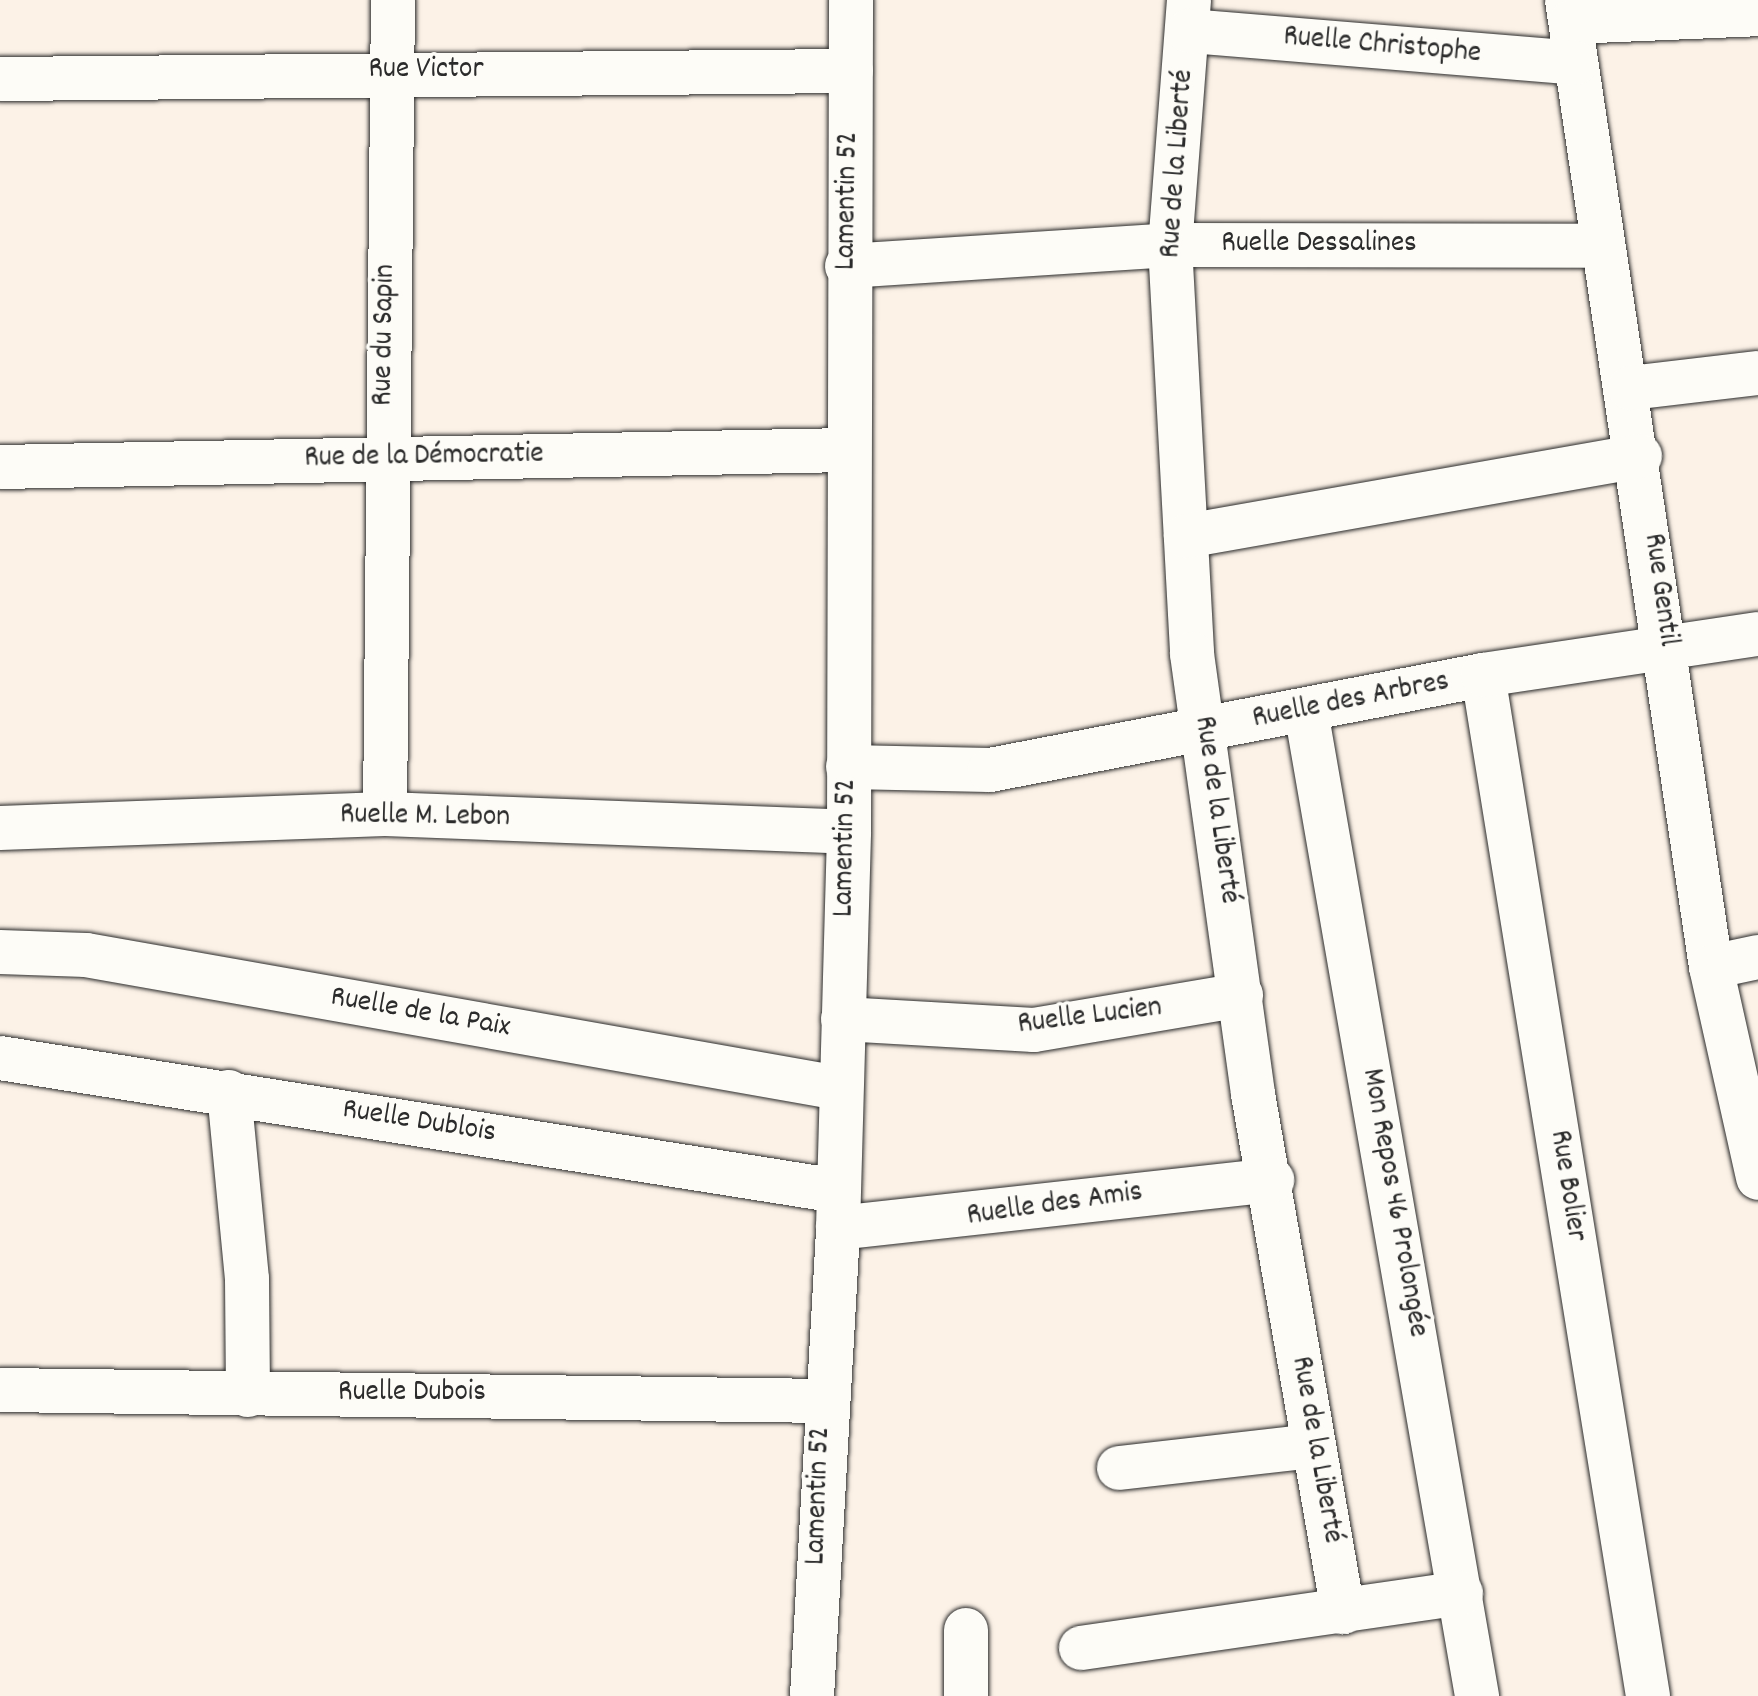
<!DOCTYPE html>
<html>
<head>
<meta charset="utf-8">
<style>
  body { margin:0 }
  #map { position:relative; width:1758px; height:1696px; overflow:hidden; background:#fcf2e7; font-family:Dekko,sans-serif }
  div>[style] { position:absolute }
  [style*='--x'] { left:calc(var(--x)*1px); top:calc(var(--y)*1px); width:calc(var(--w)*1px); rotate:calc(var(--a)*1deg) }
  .roads { filter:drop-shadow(0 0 2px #2b2b2b) drop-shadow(0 0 2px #2b2b2b) }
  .minor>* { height:44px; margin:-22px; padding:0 22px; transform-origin:22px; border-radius:22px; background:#fdfcf7 }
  span { translate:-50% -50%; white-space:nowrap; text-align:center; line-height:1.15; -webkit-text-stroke:7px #fdfcf7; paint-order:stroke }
  .street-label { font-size:30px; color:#2b2b2b }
</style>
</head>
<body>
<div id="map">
  <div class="roads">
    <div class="minor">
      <i style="--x:1189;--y:0;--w:246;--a:94.4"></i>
      <i style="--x:1170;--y:245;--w:410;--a:86.9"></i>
      <i style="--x:1192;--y:654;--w:444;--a:82.1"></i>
      <i style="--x:1253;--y:1094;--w:526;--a:80.14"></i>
      <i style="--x:1567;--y:0;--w:978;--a:81.53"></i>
      <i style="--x:1711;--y:967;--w:216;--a:77.4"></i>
      <i style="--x:1571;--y:22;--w:187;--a:-2.4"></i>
      <i style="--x:1189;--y:31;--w:388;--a:4.7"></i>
      <i style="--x:0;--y:79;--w:851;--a:-0.54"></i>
      <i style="--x:847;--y:266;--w:324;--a:-3.7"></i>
      <i style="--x:1170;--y:245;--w:430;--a:0.1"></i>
      <i style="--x:1630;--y:388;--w:129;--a:-6.7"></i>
      <i style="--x:0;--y:467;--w:847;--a:-1.15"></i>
      <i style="--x:1186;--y:536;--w:461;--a:-10"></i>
      <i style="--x:1483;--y:675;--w:1034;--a:80.82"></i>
      <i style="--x:1306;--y:711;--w:1000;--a:80.15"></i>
      <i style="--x:848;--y:767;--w:142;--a:1.2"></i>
      <i style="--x:990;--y:770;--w:502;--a:-10.91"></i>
      <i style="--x:1483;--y:675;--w:278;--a:-8.5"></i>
      <i style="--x:385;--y:814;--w:814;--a:-89.44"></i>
      <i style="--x:0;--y:828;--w:385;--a:-2.1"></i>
      <i style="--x:385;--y:814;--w:464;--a:2.2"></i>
      <i style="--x:0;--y:952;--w:86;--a:2"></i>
      <i style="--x:86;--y:955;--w:765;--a:10.02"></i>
      <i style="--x:1711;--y:967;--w:48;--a:-12"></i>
      <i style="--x:843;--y:1019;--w:191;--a:3.3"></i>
      <i style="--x:1034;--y:1030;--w:210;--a:-9.6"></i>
      <i style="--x:0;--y:1058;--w:848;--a:9.02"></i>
      <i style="--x:229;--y:1092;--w:188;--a:84.5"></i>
      <i style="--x:247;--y:1279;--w:116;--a:89.5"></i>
      <i style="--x:838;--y:1228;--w:437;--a:-6.3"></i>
      <i style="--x:0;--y:1390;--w:824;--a:0.76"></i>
      <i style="--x:1119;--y:1468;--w:194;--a:-6.5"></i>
      <i style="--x:1081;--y:1648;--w:384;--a:-8.2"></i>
      <i style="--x:812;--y:1696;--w:469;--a:-86.8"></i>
      <i style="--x:838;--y:1228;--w:396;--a:-88.4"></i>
      <i style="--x:849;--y:832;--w:832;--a:-89.86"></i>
      <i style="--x:966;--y:1696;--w:66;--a:-90"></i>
    </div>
  </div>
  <div class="street-label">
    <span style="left:1382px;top:47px;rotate:5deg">Ruelle Christophe</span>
    <span style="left:426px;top:71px">Rue Victor</span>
    <span style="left:1179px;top:164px;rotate:-86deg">Rue de la Liberté</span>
    <span style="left:849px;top:201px;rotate:-89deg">Lamentin 52</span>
    <span style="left:1319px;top:245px">Ruelle Dessalines</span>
    <span style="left:386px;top:335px;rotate:-89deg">Rue du Sapin</span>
    <span style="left:424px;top:458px;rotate:-1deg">Rue de la Démocratie</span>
    <span style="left:1659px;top:590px;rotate:82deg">Rue Gentil</span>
    <span style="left:1351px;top:702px;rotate:-11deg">Ruelle des Arbres</span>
    <span style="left:1215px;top:810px;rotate:82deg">Rue de la Liberté</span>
    <span style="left:425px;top:818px;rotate:1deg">Ruelle M. Lebon</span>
    <span style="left:847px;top:848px;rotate:-89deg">Lamentin 52</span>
    <span style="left:420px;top:1014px;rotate:10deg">Ruelle de la Paix</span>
    <span style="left:1090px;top:1018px;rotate:-7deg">Ruelle Lucien</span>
    <span style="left:419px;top:1123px;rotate:9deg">Ruelle Dublois</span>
    <span style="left:1566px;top:1186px;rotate:81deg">Rue Bolier</span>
    <span style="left:1393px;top:1203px;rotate:80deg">Mon Repos 46 Prolongée</span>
    <span style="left:1055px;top:1206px;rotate:-8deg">Ruelle des Amis</span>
    <span style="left:412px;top:1394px">Ruelle Dubois</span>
    <span style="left:1315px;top:1450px;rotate:80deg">Rue de la Liberté</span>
    <span style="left:820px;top:1496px;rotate:-88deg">Lamentin 52</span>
  </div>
</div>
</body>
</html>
